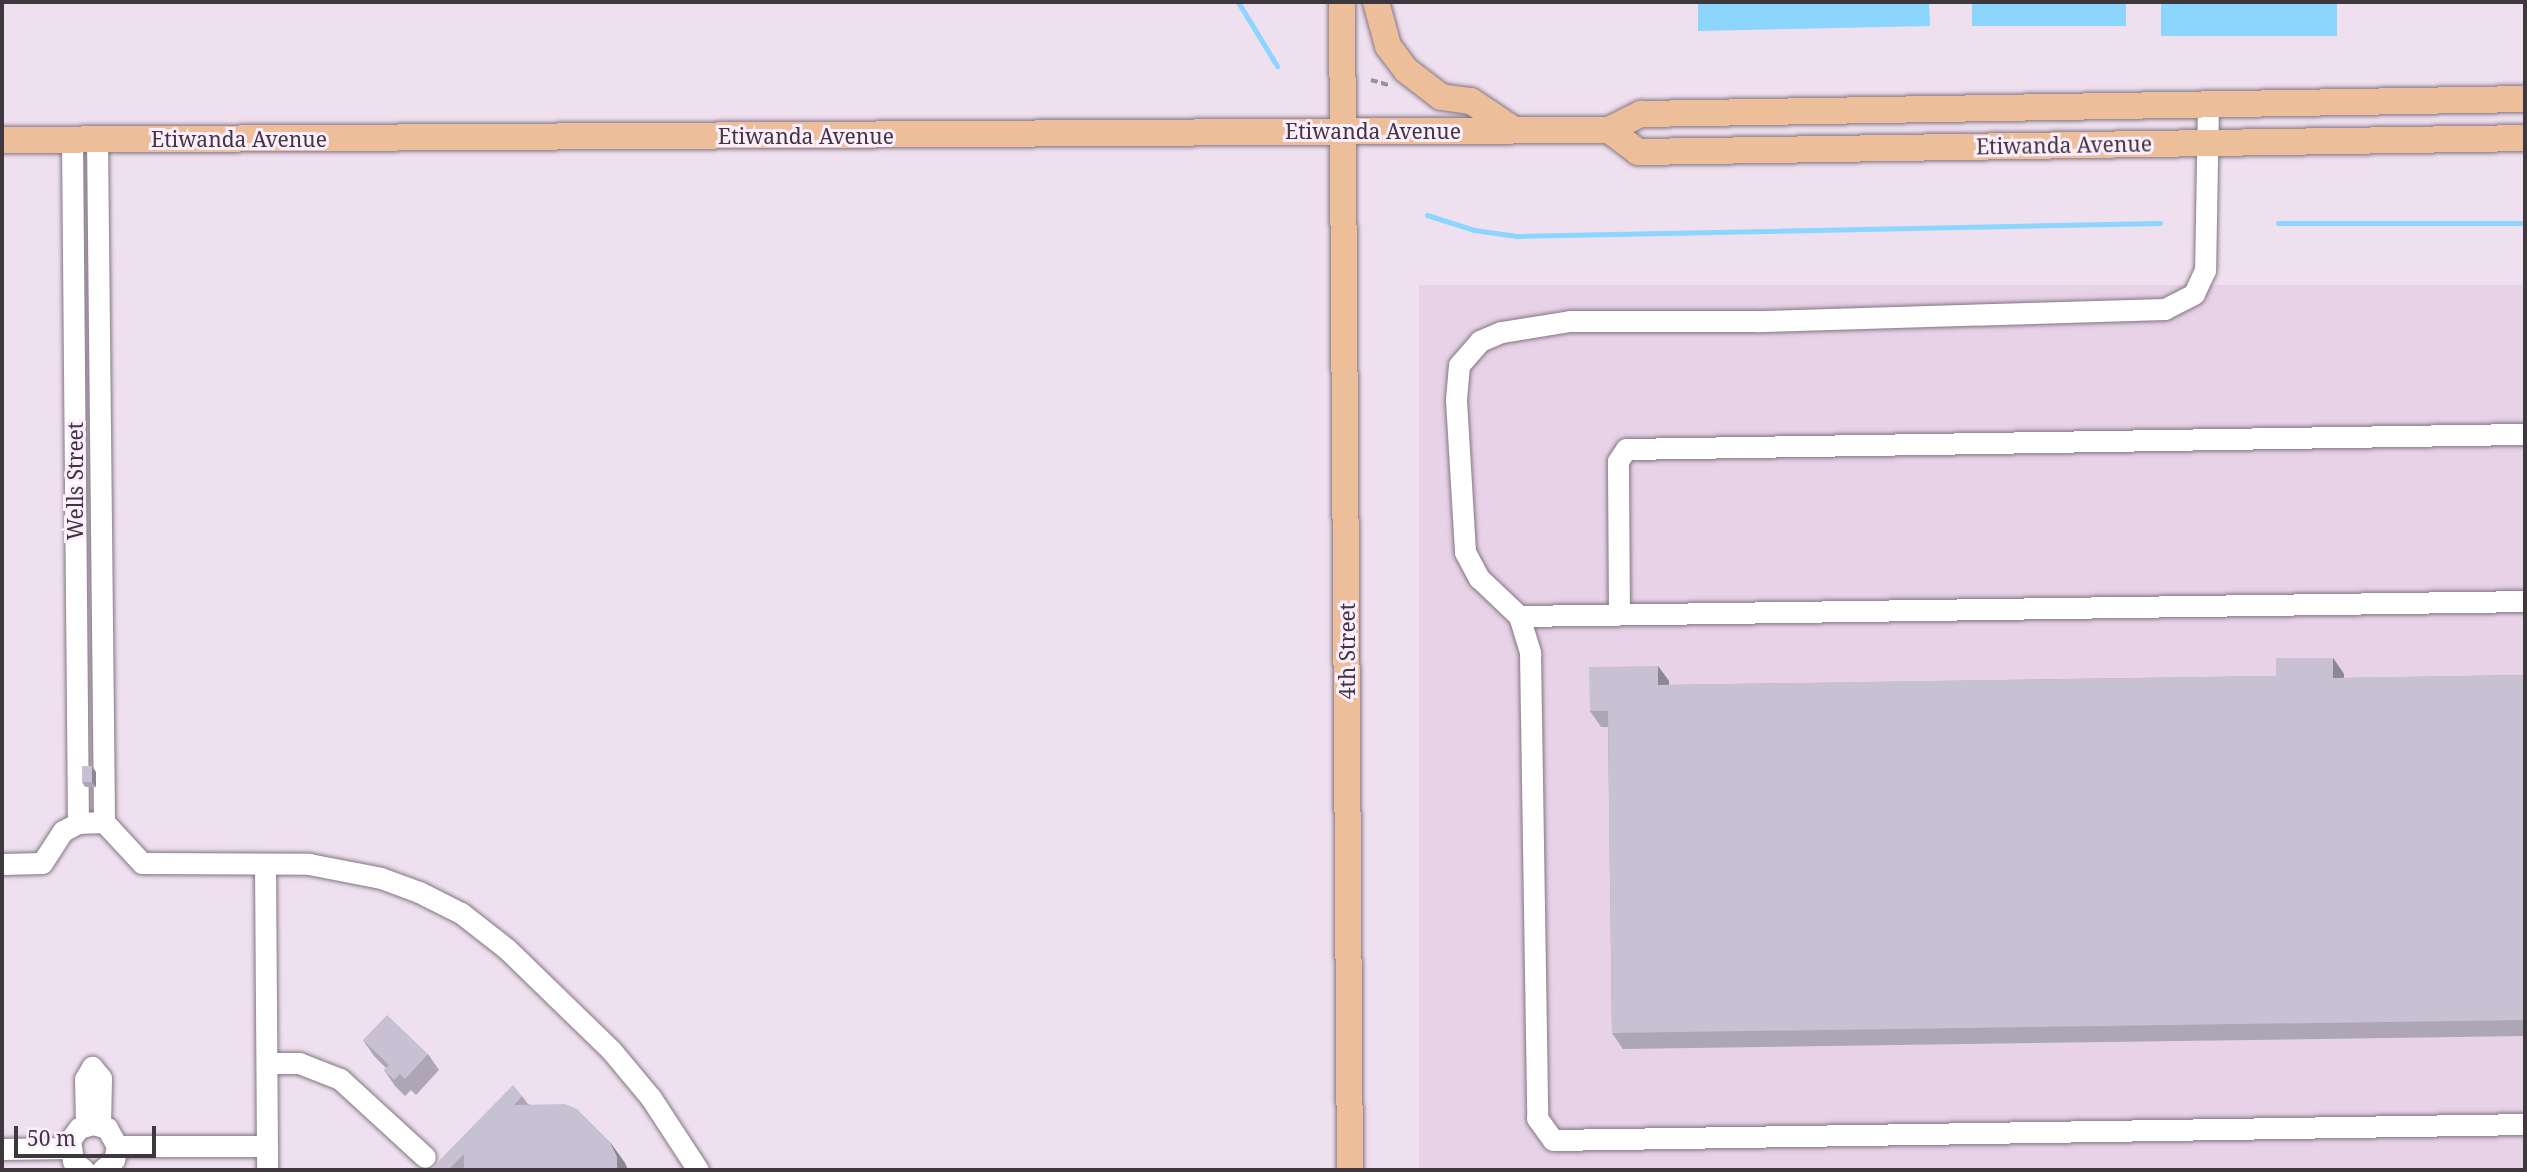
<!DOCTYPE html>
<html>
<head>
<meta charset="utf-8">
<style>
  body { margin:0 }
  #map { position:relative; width:2527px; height:1172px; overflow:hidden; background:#efe0ef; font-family:"Noto Serif",serif }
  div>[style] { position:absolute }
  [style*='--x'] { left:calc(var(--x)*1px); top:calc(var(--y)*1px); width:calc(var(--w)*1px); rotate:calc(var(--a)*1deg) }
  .built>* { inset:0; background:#e7d2e7; transform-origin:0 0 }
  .water>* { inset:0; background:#8cd5fc; transform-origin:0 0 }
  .stream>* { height:5px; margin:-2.5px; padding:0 2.5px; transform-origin:2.5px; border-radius:2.5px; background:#8cd5fc }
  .path>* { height:3.5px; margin-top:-1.75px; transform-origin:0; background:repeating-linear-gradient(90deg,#9a8f9a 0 7px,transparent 0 10.5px) }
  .roads { filter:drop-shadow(0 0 2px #827582) drop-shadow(0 0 2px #827582) }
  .minor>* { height:21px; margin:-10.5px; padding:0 10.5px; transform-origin:10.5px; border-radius:10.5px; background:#fff }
  .major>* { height:26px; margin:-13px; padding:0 13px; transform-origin:13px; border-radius:13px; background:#edbe9a }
  .wall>* { inset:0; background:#aca6b6 }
  .shaded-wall>* { inset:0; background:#8c8794 }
  .building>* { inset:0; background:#c8c1d4; transform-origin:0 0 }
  span { translate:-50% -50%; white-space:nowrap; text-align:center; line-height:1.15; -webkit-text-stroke:6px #fdedfd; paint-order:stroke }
  .street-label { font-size:21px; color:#3e383e }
  .frame { position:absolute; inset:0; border:4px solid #3e383e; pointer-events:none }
  .scale { position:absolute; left:14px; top:1126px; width:142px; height:32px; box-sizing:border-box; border:4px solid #3e383e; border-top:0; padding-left:9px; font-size:21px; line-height:24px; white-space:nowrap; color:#3e383e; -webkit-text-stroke:5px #fdedfd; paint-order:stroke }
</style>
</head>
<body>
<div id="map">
  <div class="built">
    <i style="left:2525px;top:285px;width:885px;height:1106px;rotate:90deg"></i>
  </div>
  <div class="water">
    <i style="clip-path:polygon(1698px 2px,1929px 2px,1930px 26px,1698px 31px)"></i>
    <i style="left:1972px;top:2px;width:154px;height:24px"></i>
    <i style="left:2161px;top:2px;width:176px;height:34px"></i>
  </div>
  <div class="stream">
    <i style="--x:1238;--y:2;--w:75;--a:58.6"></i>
    <i style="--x:1427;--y:215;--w:49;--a:17.7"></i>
    <i style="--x:1474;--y:230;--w:43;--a:7.9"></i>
    <i style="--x:1517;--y:236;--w:643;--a:-1.16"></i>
    <i style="--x:2278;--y:223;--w:247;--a:0"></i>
  </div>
  <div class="path">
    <i style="--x:1371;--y:80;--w:19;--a:16"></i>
  </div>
  <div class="roads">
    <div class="minor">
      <i style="--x:2208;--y:104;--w:166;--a:91"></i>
      <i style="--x:2205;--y:270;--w:26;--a:115"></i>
      <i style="--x:2194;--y:294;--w:33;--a:153"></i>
      <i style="--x:2165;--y:309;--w:409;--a:178.3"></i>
      <i style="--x:1756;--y:321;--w:186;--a:180"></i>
      <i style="--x:1570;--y:321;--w:70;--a:170.9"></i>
      <i style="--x:1501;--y:332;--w:23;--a:157"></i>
      <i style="--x:1480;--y:341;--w:32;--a:131"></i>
      <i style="--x:1459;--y:365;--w:35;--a:95"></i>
      <i style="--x:1456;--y:400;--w:152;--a:86.6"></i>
      <i style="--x:1465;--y:552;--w:30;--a:62"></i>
      <i style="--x:1479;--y:578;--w:55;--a:43.5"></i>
      <i style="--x:1519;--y:616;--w:39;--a:73"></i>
      <i style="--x:1530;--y:653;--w:465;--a:89.1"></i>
      <i style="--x:1537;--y:1118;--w:27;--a:54"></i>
      <i style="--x:1553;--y:1140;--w:972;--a:-0.94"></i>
      <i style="--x:97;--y:138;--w:684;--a:89.41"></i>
      <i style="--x:72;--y:139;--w:684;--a:89.5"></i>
      <i style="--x:1619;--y:614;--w:153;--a:-90.4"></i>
      <i style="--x:1618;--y:461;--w:14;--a:-56"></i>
      <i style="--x:1626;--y:449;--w:899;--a:-0.96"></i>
      <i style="--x:1519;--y:616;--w:1006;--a:-0.85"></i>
      <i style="--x:2;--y:864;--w:40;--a:-1.4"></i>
      <i style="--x:42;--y:863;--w:38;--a:-57"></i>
      <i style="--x:63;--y:831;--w:17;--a:-28"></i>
      <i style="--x:78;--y:823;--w:26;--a:-2"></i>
      <i style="--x:104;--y:822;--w:56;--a:47.2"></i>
      <i style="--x:142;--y:863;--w:167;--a:0.3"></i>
      <i style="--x:309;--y:864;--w:73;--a:11"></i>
      <i style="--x:381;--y:878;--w:40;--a:20.2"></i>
      <i style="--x:419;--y:892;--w:47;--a:26.6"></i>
      <i style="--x:461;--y:913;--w:58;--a:38"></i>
      <i style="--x:507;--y:949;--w:145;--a:44.2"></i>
      <i style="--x:611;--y:1050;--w:62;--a:50.2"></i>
      <i style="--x:651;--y:1098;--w:86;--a:56.9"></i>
      <i style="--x:265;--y:864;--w:306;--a:89.6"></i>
      <i style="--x:267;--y:1063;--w:32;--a:0"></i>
      <i style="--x:299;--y:1063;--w:44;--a:21.3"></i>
      <i style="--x:340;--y:1079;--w:115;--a:42.5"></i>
      <i style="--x:86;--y:1125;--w:46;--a:-91.2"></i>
      <i style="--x:85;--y:1079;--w:14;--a:-60"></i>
      <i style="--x:92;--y:1067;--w:14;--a:51"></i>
      <i style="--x:101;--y:1078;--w:47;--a:91.2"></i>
      <i style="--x:117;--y:1146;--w:150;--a:0"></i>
      <i style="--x:2;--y:1149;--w:67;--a:-0.9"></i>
      <i style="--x:84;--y:1170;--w:14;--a:-141"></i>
      <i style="--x:73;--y:1161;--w:21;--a:-98"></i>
      <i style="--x:70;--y:1140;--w:15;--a:-53"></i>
      <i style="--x:79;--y:1128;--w:15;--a:-16"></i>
      <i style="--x:93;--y:1124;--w:15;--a:16"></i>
      <i style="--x:107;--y:1128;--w:21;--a:61"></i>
      <i style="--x:117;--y:1146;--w:14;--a:102"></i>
      <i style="--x:114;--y:1160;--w:16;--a:140"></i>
    </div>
    <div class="major">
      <i style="--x:1342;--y:2;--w:1168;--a:89.61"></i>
      <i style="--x:1376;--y:2;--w:46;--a:74.7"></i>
      <i style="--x:1388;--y:46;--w:30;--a:53"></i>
      <i style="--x:1406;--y:70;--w:44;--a:37.6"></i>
      <i style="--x:1441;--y:97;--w:30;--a:8"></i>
      <i style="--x:1471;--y:101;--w:52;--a:34"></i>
      <i style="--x:1609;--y:130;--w:36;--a:37"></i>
      <i style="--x:1638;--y:152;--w:887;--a:-0.9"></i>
      <i style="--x:2;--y:140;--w:1607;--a:-0.36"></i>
      <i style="--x:1609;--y:130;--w:36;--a:-27"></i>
      <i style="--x:1641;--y:114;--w:884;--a:-0.97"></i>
    </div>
  </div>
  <div class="wall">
    <i style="clip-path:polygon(2333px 658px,2344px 674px,2344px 678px,2525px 675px,2525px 1036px,1623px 1049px,1612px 1033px,1608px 727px,1601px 727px,1590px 711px,1658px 666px,1669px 681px,1669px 685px,2276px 676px)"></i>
    <i style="clip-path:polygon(96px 772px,96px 787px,85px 787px,82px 782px)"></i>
    <i style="clip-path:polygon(363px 1040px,428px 1054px,439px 1070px,416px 1095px,411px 1090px,405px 1096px,395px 1086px,384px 1070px,386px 1068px,374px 1056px)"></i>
    <i style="clip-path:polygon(522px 1096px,528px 1104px,610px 1142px,625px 1163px,628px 1170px,430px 1170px)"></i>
  </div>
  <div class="shaded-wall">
    <i style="clip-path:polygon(2333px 658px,2344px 674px,2344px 694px,2333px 678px)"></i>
    <i style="clip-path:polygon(1658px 666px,1669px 681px,1669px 701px,1658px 685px)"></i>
    <i style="clip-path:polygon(92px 766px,96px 772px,96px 787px,92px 782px)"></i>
    <i style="clip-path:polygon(610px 1142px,625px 1163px,628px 1170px,617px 1170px)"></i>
  </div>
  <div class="building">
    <i style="clip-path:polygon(2276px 658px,2333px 658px,2333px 678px,2525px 675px,2525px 1020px,1612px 1033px,1608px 711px,1590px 711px,1589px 667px,1658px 666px,1658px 685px,2276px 676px)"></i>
    <i style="left:92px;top:766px;width:16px;height:10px;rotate:90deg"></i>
    <i style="clip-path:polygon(387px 1015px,428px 1054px,405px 1079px,400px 1074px,394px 1080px,384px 1070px,389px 1065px,363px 1040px)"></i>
    <i style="clip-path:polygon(513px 1085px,522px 1096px,514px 1105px,565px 1104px,577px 1109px,610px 1142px,617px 1157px,617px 1170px,464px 1170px,464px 1154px,448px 1170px,430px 1170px)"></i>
  </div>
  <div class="street-label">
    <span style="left:1373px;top:131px">Etiwanda Avenue</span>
    <span style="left:806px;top:136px">Etiwanda Avenue</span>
    <span style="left:239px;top:139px">Etiwanda Avenue</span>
    <span style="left:2064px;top:145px;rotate:-1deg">Etiwanda Avenue</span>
    <span style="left:75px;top:481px;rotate:-90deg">Wells Street</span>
    <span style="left:1347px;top:651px;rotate:-90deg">4th Street</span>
  </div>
  <div class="frame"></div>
  <div class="scale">50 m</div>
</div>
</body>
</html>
